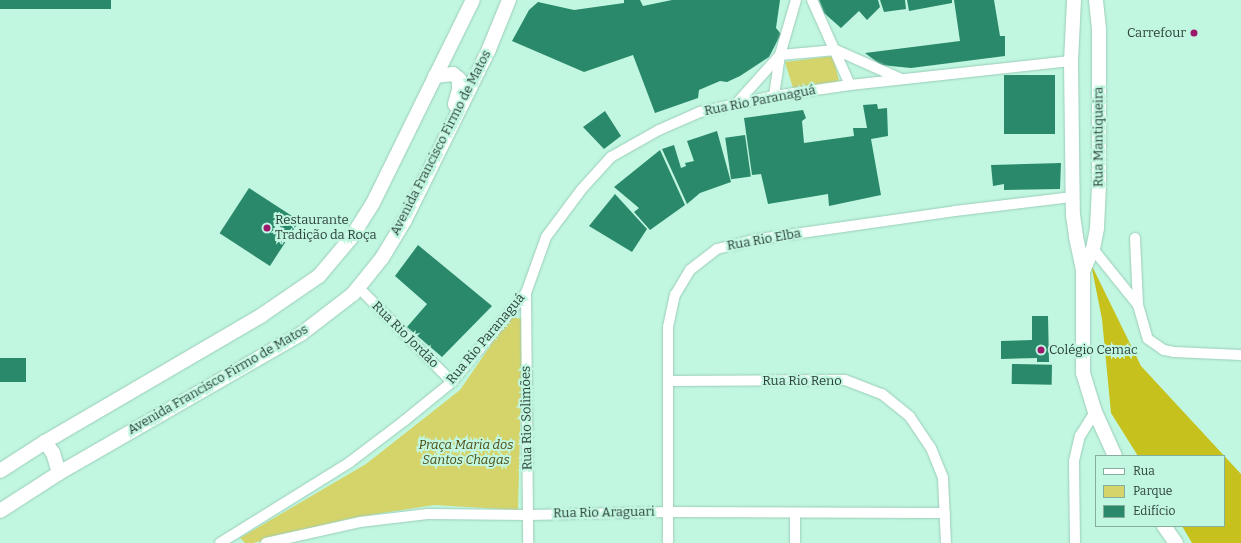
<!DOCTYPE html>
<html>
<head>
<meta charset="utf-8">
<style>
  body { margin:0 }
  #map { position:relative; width:1241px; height:543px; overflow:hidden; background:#c1f6e0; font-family:Bitter,serif }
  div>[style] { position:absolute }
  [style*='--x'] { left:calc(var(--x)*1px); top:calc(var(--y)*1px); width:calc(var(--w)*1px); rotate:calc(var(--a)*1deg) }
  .green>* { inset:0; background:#d5d46b }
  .forest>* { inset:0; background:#c6c11d }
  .building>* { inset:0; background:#2b896b; transform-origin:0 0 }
  .roads { filter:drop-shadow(0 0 1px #9acdb8) drop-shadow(0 0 1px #9acdb8) }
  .street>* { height:10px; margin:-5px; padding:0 5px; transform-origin:5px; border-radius:5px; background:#fff }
  .secondary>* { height:14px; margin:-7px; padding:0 7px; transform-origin:7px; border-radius:7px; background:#fff }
  .dots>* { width:11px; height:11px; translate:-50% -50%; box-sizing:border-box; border:2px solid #c1f6e0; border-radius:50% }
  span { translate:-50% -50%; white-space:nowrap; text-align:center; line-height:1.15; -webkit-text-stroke:4px #c1f6e0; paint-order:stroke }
  .poi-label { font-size:13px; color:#2c4139 }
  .right { translate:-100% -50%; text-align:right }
  .left { translate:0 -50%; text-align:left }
  .street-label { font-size:13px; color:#2c4139 }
  .park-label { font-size:13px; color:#4f4e13; font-style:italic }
  .legend { position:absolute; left:1095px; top:455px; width:130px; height:72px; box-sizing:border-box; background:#c1f6e0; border:1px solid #85ae9d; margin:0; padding:5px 7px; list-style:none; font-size:12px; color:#2c4139 }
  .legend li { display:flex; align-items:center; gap:8px; height:20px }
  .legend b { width:20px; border:1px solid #85ae9d }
</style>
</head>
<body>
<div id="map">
  <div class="green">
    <i style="clip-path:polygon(833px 56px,839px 81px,793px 88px,785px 62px)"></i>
    <i style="clip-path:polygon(510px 317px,523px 319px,518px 510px,434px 505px,351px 518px,253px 543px,245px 543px,240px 538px,366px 464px,460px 390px)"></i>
  </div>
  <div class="forest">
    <i style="clip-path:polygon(1091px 264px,1141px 366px,1241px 474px,1241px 543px,1192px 543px,1182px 526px,1224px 526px,1224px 456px,1138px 456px,1111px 413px,1102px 319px)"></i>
  </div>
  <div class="building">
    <i style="left:0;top:0;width:111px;height:9px"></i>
    <i style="clip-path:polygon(624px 0,640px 0,643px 6px,672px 0,780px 0,776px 28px,781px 34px,769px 57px,740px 76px,727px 82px,720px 81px,699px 90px,698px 98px,655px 113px,633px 55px,584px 72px,512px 41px,529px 10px,538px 2px,574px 10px,624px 3px)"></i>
    <i style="clip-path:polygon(819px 0,878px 0,880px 7px,867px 20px,859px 11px,841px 28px,824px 13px)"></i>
    <i style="clip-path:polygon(880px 0,905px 0,906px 9px,884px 12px)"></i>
    <i style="clip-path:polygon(907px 0,952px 0,952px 3px,909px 11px)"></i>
    <i style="clip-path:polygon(954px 0,994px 0,1000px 36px,1005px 36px,1005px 56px,911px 68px,881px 65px,865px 53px,960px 41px)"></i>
    <i style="left:1055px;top:75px;width:59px;height:51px;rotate:90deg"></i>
    <i style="clip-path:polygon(877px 104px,878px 109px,887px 108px,888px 136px,871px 139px,881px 195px,829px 206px,828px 194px,768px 204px,761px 174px,752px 175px,744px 118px,803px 110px,806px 118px,802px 121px,804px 143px,854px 136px,853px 128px,867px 128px,863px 105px)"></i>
    <i style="clip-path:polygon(605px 111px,621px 136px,604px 149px,583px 127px)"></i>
    <i style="clip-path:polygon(717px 131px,731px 182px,700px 193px,687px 204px,662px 149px,674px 145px,681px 168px,686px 166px,685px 163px,694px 161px,687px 141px)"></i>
    <i style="left:745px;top:135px;width:42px;height:20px;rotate:82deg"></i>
    <i style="clip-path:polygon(660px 150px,685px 205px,650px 230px,634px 212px,639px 208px,614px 187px)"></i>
    <i style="clip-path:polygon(1061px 163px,1060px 189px,1004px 190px,1004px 184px,993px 186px,991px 165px)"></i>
    <i style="left:249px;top:188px;width:60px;height:54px;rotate:33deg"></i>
    <i style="clip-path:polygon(615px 194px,647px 229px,632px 252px,589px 226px)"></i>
    <i style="clip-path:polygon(418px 245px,492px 306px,442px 357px,407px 327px,427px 304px,395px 276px)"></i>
    <i style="clip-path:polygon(1032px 316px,1048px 316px,1049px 362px,1037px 362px,1037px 358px,1001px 359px,1001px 341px,1032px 340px)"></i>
    <i style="left:0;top:358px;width:26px;height:24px"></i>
    <i style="left:1012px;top:364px;width:40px;height:20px;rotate:1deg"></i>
  </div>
  <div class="roads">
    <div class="street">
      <i style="--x:812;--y:0;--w:93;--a:65.9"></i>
      <i style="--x:774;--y:96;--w:41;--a:-81.7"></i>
      <i style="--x:780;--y:55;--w:57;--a:-73.8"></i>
      <i style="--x:736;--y:104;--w:66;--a:-48.1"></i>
      <i style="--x:780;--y:55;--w:56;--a:-5.1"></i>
      <i style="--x:836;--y:50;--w:71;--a:24"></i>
      <i style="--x:1135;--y:238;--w:67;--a:87.4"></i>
      <i style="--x:1138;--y:305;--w:35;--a:74"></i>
      <i style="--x:1148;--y:339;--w:19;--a:35"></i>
      <i style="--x:1164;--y:350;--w:10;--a:11"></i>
      <i style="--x:1174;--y:352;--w:67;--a:2.6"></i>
      <i style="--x:1093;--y:249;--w:72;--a:51.2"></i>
      <i style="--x:358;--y:287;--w:134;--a:45.3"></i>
      <i style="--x:526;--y:293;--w:250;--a:89.5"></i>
      <i style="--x:668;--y:381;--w:177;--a:-0.3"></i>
      <i style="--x:845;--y:380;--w:40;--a:21"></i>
      <i style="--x:882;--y:394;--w:36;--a:39"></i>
      <i style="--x:910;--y:417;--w:37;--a:56"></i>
      <i style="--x:931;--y:448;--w:32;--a:68"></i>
      <i style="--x:943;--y:478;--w:65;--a:87.4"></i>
      <i style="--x:220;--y:543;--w:153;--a:-31.9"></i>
      <i style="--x:350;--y:462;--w:68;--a:-37.2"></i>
      <i style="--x:404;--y:421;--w:62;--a:-39.1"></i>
      <i style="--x:452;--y:382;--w:116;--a:-50.3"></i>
      <i style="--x:526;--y:293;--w:59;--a:-70.3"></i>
      <i style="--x:546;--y:237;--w:59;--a:-53.3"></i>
      <i style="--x:581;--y:190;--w:45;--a:-47.7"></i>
      <i style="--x:611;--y:157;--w:55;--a:-29.4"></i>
      <i style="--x:659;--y:130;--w:45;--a:-23.7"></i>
      <i style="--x:700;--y:112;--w:76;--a:-12.2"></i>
      <i style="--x:774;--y:96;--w:77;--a:-8.2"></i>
      <i style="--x:850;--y:85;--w:222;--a:-6.2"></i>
      <i style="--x:266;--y:543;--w:96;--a:-12.6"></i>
      <i style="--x:360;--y:522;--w:68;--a:-6.7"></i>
      <i style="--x:428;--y:514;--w:101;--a:0.6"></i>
      <i style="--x:529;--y:515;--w:140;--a:-1.2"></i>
      <i style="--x:669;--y:512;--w:276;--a:0.2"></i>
      <i style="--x:668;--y:543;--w:216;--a:-90"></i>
      <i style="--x:668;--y:327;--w:33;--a:-78"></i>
      <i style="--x:675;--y:295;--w:29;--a:-59"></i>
      <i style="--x:690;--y:270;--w:34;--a:-38"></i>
      <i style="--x:717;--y:249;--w:36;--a:-14"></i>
      <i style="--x:752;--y:240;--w:205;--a:-8.1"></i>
      <i style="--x:955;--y:211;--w:119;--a:-6.8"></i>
      <i style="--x:795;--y:543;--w:30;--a:-90"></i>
      <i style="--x:1075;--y:543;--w:82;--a:-90.7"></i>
      <i style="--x:1074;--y:461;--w:26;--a:-77"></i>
      <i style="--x:1080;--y:436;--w:28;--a:-58"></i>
    </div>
    <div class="secondary">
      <i style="--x:1074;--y:0;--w:61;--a:92.8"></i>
      <i style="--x:1071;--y:61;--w:154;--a:89.3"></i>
      <i style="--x:1073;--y:215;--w:22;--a:82"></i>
      <i style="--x:1076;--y:237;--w:35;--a:78"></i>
      <i style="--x:1083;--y:271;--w:102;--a:90"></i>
      <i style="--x:1083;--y:373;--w:41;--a:72.9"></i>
      <i style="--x:1095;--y:412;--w:48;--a:65.6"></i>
      <i style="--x:435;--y:76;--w:18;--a:-6"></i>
      <i style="--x:453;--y:74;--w:8;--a:40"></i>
      <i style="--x:459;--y:79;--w:11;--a:90"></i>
      <i style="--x:459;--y:90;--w:15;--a:106"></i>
      <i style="--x:1083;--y:271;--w:24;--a:-66"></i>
      <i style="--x:1093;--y:249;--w:21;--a:-79"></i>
      <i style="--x:1097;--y:228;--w:43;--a:-87.3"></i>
      <i style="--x:1099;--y:185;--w:156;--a:-90"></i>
      <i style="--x:1099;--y:29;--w:29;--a:-96"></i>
      <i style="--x:45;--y:442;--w:14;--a:54"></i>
      <i style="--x:53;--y:453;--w:21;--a:73"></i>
      <i style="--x:0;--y:471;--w:54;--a:-32.8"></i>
      <i style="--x:45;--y:442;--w:251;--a:-30.3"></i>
      <i style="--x:262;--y:315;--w:69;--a:-34.4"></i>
      <i style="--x:319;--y:276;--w:50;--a:-49.9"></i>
      <i style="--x:351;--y:238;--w:41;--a:-57.8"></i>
      <i style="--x:373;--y:203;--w:226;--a:-63.8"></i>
      <i style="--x:0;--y:511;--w:70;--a:-32.8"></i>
      <i style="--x:59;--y:473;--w:279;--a:-29.9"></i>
      <i style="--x:301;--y:334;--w:66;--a:-37.6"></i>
      <i style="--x:353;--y:294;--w:46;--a:-51.1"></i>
      <i style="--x:382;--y:258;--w:44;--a:-58.8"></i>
      <i style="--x:405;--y:220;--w:191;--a:-63.8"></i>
      <i style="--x:489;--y:49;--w:53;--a:-67.8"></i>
      <i style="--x:1164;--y:526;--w:21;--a:55"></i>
    </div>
  </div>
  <div class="dots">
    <i style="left:1194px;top:33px;background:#9b186b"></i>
    <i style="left:267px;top:228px;background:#9b186b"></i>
    <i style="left:1041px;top:350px;background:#9b186b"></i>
  </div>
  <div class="poi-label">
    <span class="right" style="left:1186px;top:33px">Carrefour</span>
    <span class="left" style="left:275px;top:228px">Restaurante<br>Tradição da Roça</span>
    <span class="left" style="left:1049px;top:350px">Colégio Cemac</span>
  </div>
  <div class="street-label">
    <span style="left:760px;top:101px;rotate:-11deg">Rua Rio Paranaguá</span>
    <span style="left:1099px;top:137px;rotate:-90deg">Rua Mantiqueira</span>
    <span style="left:441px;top:143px;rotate:-63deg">Avenida Francisco Firmo de Matos</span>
    <span style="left:764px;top:240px;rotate:-10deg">Rua Rio Elba</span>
    <span style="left:405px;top:335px;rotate:45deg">Rua Rio Jordão</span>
    <span style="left:486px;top:339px;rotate:-50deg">Rua Rio Paranaguá</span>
    <span style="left:218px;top:380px;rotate:-30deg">Avenida Francisco Firmo de Matos</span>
    <span style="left:802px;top:381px">Rua Rio Reno</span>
    <span style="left:527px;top:418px;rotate:-91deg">Rua Rio Solimões</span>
    <span style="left:604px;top:513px;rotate:-1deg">Rua Rio Araguari</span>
  </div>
  <div class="park-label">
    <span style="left:466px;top:453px">Praça Maria dos<br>Santos Chagas</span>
  </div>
  <ul class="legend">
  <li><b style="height:5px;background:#fff"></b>Rua</li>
  <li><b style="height:11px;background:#d5d46b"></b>Parque</li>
  <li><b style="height:11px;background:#2b896b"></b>Edifício</li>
  </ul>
</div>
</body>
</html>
